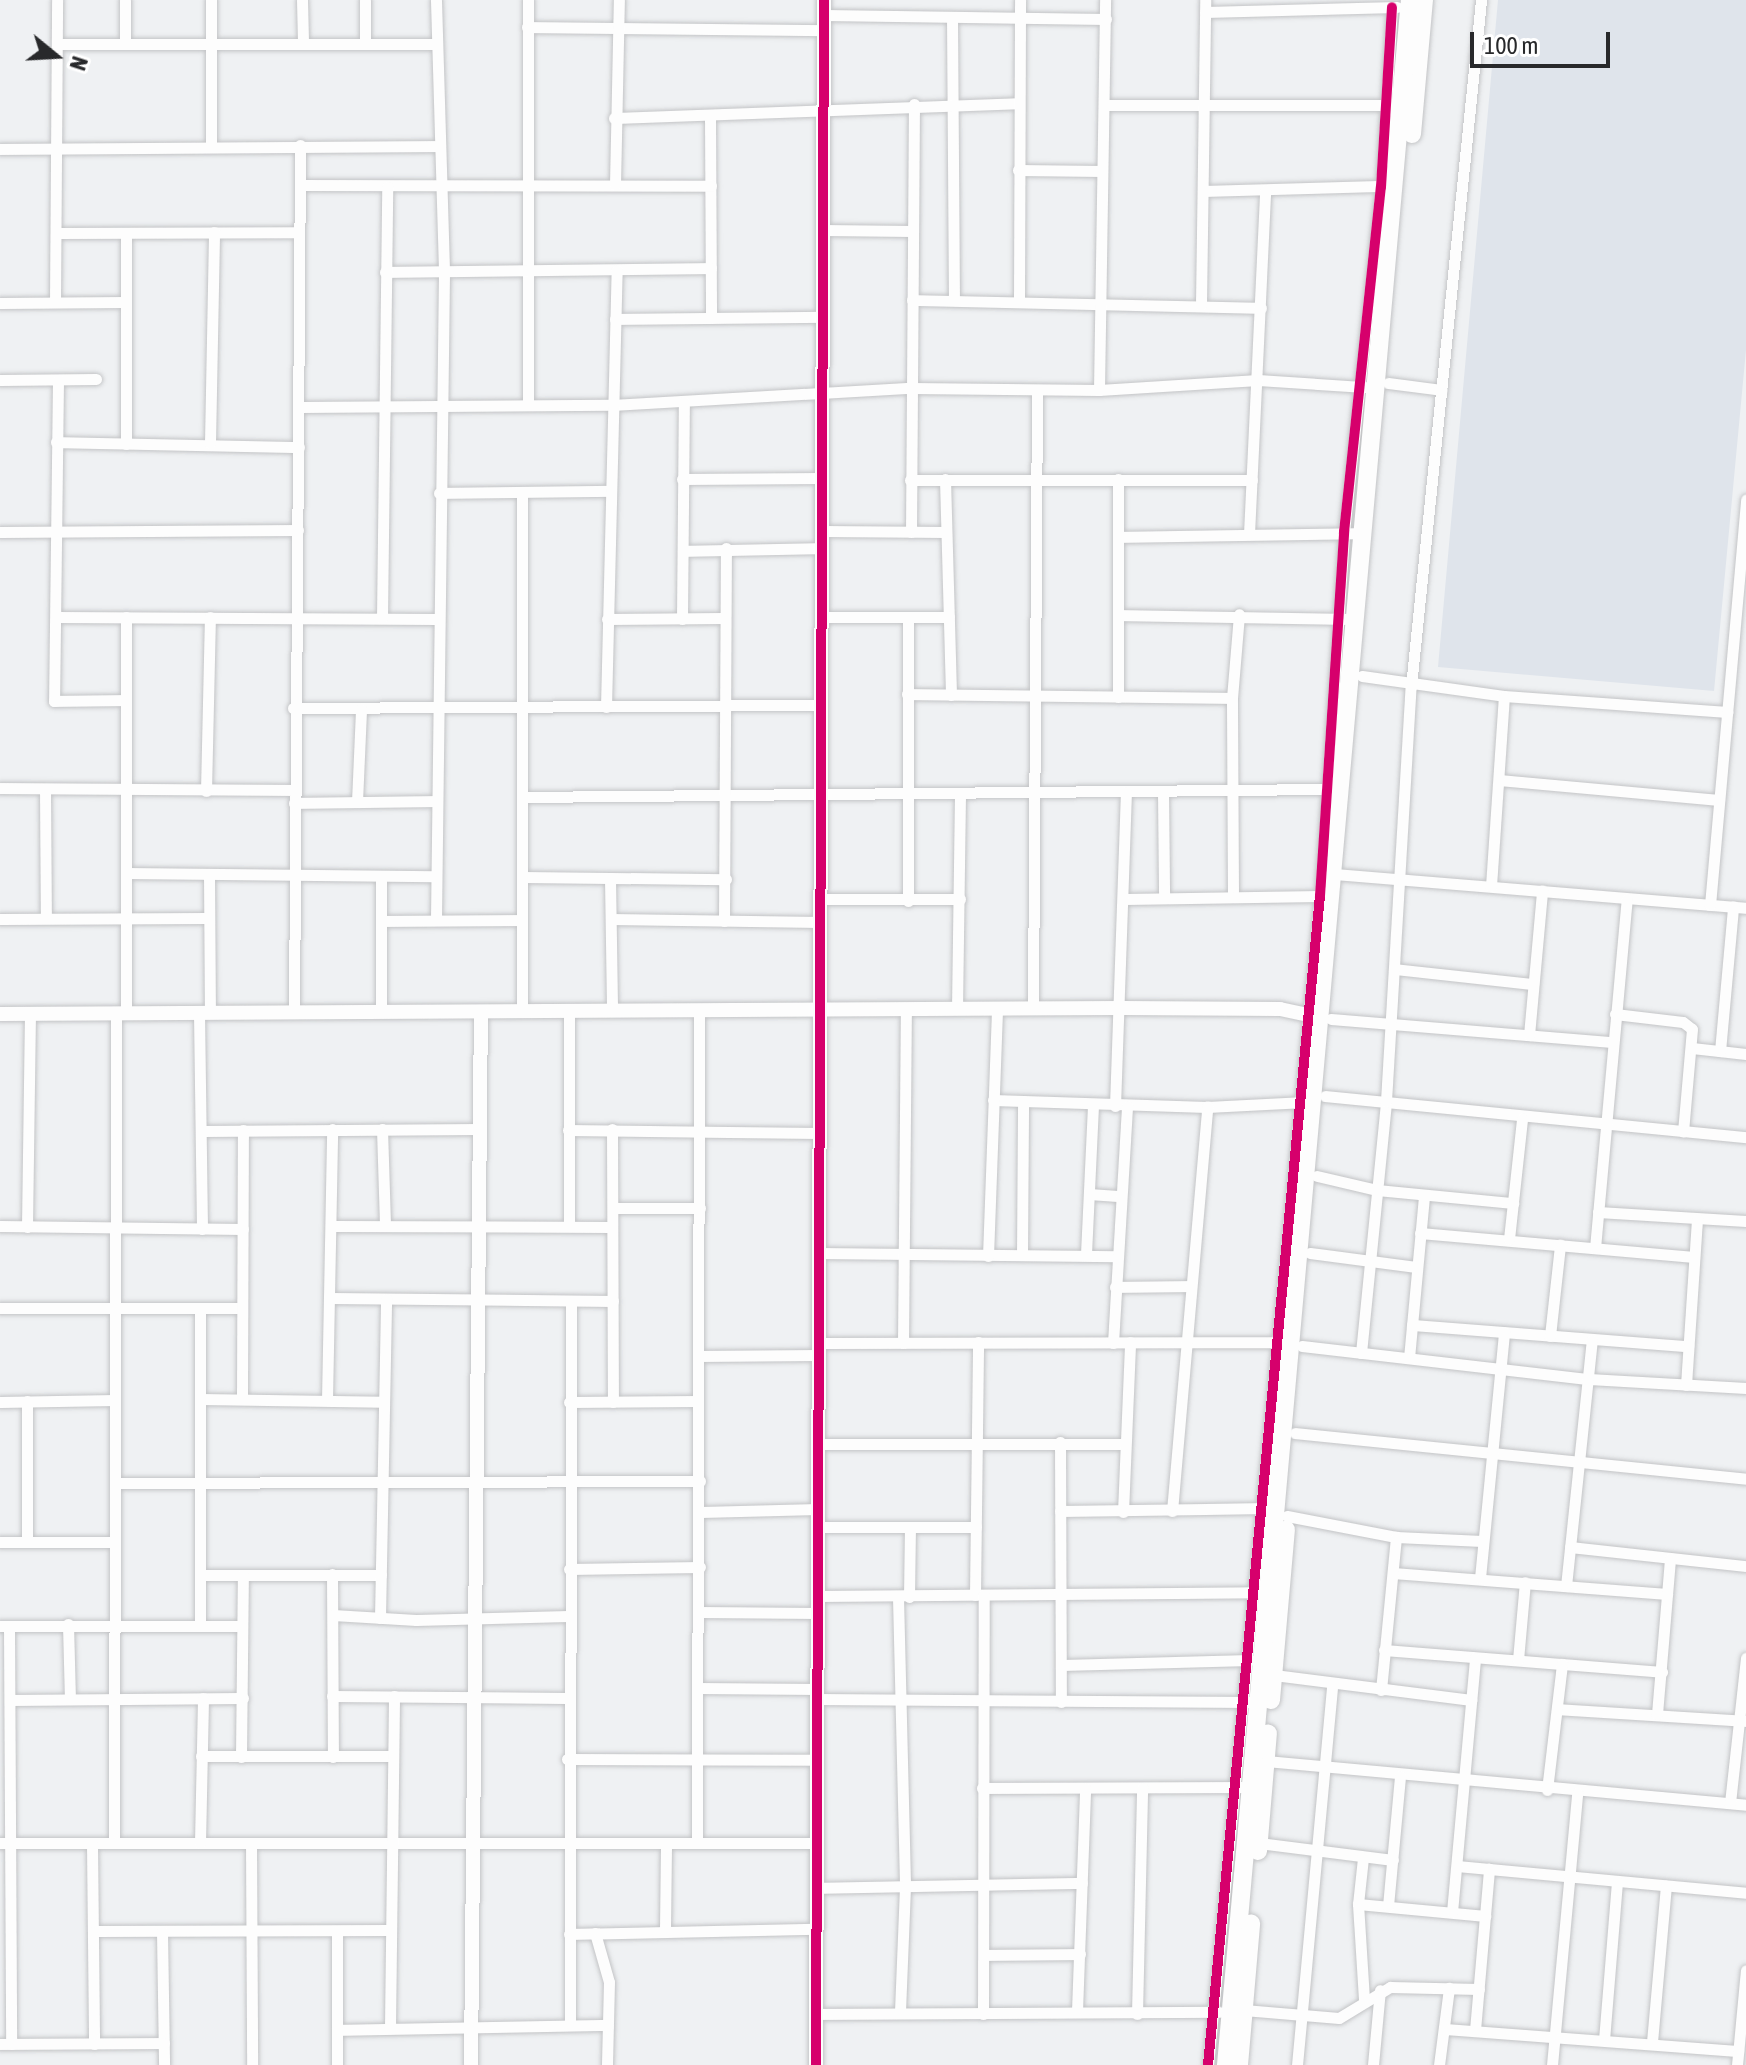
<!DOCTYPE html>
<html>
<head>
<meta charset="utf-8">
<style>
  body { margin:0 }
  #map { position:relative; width:1746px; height:2065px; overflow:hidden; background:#eff1f3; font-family:"Asap Condensed",sans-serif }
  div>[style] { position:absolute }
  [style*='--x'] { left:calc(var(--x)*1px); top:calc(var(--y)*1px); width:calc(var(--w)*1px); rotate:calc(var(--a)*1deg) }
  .built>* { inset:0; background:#dfe4eb }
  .roads { filter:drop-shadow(0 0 2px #c3c4c6) drop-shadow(0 0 2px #c3c4c6) }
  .minor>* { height:11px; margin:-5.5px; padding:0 5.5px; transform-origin:5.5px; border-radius:5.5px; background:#fdfdfd }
  .tertiary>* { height:14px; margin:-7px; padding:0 7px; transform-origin:7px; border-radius:7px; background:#fdfdfd }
  .primary>* { height:18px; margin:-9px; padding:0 9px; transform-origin:9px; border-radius:9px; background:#fdfdfd }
  .cycleway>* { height:10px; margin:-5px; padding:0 5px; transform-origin:5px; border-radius:5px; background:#d6006c }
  span { translate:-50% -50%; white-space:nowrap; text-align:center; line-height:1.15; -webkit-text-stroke:7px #fff; paint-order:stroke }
  .north { position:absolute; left:16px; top:16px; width:80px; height:80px; -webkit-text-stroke:6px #fff; paint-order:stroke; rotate:108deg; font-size:22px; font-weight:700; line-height:32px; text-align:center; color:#28292b }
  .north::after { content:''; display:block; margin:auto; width:28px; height:36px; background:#28292b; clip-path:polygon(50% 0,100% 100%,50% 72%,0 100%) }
  .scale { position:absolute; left:1470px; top:32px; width:140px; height:36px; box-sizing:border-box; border:4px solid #28292b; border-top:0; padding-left:10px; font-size:24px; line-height:28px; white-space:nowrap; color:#28292b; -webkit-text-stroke:6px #fff; paint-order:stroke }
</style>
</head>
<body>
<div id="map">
  <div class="built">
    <i style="clip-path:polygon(1498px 0,1746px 0,1746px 350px,1714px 691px,1438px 667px)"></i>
  </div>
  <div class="roads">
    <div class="minor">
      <i style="--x:302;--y:0;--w:42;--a:88.6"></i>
      <i style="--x:365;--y:0;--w:42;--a:90"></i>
      <i style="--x:528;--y:0;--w:405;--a:90"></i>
      <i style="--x:1205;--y:12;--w:192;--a:-1.5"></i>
      <i style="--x:824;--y:15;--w:282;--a:0.8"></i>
      <i style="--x:952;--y:17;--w:283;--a:89.6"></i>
      <i style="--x:527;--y:27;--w:297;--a:0.6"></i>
      <i style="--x:125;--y:41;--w:41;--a:-90"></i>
      <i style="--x:57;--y:44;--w:380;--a:0"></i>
      <i style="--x:1104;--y:105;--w:289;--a:0"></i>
      <i style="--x:710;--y:116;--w:202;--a:89.7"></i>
      <i style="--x:614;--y:118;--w:405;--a:-2.1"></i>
      <i style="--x:211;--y:144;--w:144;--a:-90"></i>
      <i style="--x:0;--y:149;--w:440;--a:-0.4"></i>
      <i style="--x:1018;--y:170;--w:84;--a:0.7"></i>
      <i style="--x:300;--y:185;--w:411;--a:0.1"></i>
      <i style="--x:615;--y:185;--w:185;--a:-88.8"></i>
      <i style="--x:1203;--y:191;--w:184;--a:-1.6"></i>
      <i style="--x:823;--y:230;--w:89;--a:0.6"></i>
      <i style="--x:56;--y:233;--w:243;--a:-0.2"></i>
      <i style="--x:126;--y:234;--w:210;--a:90"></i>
      <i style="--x:385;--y:272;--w:326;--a:-0.7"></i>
      <i style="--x:912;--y:300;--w:349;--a:1.3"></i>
      <i style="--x:55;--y:302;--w:302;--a:-89.6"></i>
      <i style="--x:1019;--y:302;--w:302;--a:-89.8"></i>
      <i style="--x:0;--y:303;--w:125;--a:-0.5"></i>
      <i style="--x:1201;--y:305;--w:305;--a:-89.2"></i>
      <i style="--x:615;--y:319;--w:208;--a:-0.6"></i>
      <i style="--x:0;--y:380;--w:96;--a:-0.6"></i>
      <i style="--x:58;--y:380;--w:321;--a:90.7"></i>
      <i style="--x:54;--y:701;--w:70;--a:-0.8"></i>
      <i style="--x:1388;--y:383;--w:54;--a:7.4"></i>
      <i style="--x:1099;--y:390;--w:390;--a:-89.1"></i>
      <i style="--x:300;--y:407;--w:312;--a:-0.4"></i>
      <i style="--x:612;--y:405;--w:299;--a:-3.3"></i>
      <i style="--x:911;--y:388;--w:188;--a:0.6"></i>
      <i style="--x:1099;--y:390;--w:159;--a:-3.6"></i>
      <i style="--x:1258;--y:380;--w:119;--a:3.8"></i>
      <i style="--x:56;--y:442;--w:243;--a:1.2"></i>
      <i style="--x:210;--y:443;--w:211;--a:-88.9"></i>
      <i style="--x:682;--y:479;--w:140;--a:-0.4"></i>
      <i style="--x:945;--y:479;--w:216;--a:88.4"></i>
      <i style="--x:910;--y:480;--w:342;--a:0"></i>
      <i style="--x:439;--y:493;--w:171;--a:-0.7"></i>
      <i style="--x:822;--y:531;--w:124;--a:0.5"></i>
      <i style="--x:0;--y:532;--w:298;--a:-0.4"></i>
      <i style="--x:911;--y:532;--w:428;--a:-89.6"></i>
      <i style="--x:1249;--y:534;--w:344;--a:-87.3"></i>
      <i style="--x:1119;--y:537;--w:246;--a:-0.9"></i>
      <i style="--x:683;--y:551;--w:139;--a:-1.2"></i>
      <i style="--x:1120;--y:615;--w:225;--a:1"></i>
      <i style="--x:56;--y:617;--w:382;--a:0.3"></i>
      <i style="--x:821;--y:617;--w:128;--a:0"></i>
      <i style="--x:382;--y:618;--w:431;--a:-89.3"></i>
      <i style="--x:607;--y:619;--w:117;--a:-0.5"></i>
      <i style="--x:682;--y:619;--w:217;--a:-89.5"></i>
      <i style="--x:1362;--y:676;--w:143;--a:8"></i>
      <i style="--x:1504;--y:696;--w:224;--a:4.1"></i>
      <i style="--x:907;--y:694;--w:325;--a:0.7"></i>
      <i style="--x:1118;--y:697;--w:218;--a:-90"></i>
      <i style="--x:606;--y:707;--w:437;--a:-88.6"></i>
      <i style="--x:293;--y:708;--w:528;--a:-0.33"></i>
      <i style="--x:1499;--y:780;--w:221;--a:5.2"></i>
      <i style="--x:0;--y:788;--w:293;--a:0.4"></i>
      <i style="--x:45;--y:789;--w:128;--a:89.6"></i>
      <i style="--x:206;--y:791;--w:174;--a:-88.7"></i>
      <i style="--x:1163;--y:792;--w:104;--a:89.4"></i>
      <i style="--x:523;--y:797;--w:811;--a:-0.57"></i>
      <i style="--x:357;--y:802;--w:93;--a:-87.5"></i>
      <i style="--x:294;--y:803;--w:140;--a:-0.8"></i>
      <i style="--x:126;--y:873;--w:309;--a:0.6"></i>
      <i style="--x:1334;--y:874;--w:413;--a:4.7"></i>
      <i style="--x:209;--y:875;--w:138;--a:89.6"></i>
      <i style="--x:523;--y:877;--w:203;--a:0.6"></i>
      <i style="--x:610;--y:878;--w:133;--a:89.1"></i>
      <i style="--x:1491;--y:886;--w:190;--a:-86.1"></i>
      <i style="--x:1233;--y:895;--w:197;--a:-90.3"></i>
      <i style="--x:1232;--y:698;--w:84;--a:-85.2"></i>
      <i style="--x:820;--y:899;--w:140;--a:0"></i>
      <i style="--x:1125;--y:899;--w:195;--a:-0.9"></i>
      <i style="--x:908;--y:901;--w:284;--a:-90"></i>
      <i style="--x:1710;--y:905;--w:407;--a:-84.9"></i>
      <i style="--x:0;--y:919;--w:208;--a:-0.3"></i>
      <i style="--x:436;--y:919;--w:649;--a:-89.29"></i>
      <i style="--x:444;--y:270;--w:270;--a:-91.7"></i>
      <i style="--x:611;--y:919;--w:209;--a:0.8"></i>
      <i style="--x:382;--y:921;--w:140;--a:-0.4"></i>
      <i style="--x:724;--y:921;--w:373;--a:-89.7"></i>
      <i style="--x:1394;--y:969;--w:140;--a:6.2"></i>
      <i style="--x:1033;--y:1008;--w:618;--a:-89.63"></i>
      <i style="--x:957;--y:1009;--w:216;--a:-89.2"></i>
      <i style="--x:522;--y:1011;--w:519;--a:-90"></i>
      <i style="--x:381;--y:1012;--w:134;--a:-90"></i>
      <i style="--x:199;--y:1013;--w:216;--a:89.2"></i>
      <i style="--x:294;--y:1013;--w:868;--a:-89.6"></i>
      <i style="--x:126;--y:1014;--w:397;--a:-90"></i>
      <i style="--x:1615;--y:1014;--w:68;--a:6.7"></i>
      <i style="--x:1683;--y:1022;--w:11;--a:38"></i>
      <i style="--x:1692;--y:1029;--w:103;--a:95"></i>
      <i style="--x:1331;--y:1019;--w:282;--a:4.7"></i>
      <i style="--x:1529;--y:1035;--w:145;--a:-84.8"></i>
      <i style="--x:1692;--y:1048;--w:54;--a:6.3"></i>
      <i style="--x:1720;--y:1051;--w:145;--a:-84.8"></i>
      <i style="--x:1325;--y:1096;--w:423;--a:5.6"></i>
      <i style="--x:993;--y:1100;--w:214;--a:1.9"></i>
      <i style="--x:1207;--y:1107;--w:98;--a:-2.9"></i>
      <i style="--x:1115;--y:1106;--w:314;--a:-88"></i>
      <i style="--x:382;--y:1129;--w:97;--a:88.2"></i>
      <i style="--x:612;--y:1129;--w:273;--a:89.8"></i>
      <i style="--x:568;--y:1130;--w:251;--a:0.7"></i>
      <i style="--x:203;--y:1131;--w:277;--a:-0.4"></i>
      <i style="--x:1317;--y:1176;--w:62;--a:13.1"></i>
      <i style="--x:1377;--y:1190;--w:137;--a:5.5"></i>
      <i style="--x:1089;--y:1194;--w:32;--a:4"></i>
      <i style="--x:614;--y:1208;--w:86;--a:0"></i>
      <i style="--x:1598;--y:1212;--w:148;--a:3.5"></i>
      <i style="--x:0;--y:1226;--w:243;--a:0.7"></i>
      <i style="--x:331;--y:1226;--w:281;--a:0.2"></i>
      <i style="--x:569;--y:1226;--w:215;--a:-90"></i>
      <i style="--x:27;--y:1227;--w:213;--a:-89.2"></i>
      <i style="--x:1420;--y:1233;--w:275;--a:5"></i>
      <i style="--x:1509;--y:1239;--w:121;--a:-83.8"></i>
      <i style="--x:1595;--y:1248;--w:350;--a:-84.8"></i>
      <i style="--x:819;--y:1253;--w:299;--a:0.6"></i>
      <i style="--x:1310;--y:1253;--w:107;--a:7.5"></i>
      <i style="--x:1086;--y:1254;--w:150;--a:-87.3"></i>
      <i style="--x:1022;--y:1255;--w:154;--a:-89.6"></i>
      <i style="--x:988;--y:1256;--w:247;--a:-87.9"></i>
      <i style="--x:1115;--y:1287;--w:75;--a:-0.8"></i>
      <i style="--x:331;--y:1298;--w:282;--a:0.6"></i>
      <i style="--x:0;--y:1308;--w:242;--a:0"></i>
      <i style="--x:1412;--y:1325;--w:277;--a:4.4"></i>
      <i style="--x:1550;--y:1336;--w:92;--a:-83.7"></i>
      <i style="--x:818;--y:1343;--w:464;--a:-0.1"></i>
      <i style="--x:903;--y:1343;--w:334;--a:-89.5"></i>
      <i style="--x:1113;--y:1343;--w:237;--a:-86.6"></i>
      <i style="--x:1302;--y:1346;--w:289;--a:6.6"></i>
      <i style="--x:1589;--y:1379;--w:157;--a:3.3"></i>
      <i style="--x:1361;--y:1353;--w:253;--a:-84.3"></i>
      <i style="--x:1386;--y:1101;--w:416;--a:-86.6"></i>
      <i style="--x:1411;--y:686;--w:690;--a:-84.17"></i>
      <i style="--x:698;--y:1356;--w:120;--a:-0.5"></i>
      <i style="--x:1409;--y:1358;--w:163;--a:-84.7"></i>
      <i style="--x:1686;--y:1385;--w:166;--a:-86.2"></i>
      <i style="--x:201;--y:1399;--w:181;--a:0.9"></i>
      <i style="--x:242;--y:1399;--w:269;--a:-89.8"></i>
      <i style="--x:327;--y:1400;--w:271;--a:-88.9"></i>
      <i style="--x:27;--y:1401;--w:141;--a:90"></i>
      <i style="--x:0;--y:1402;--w:115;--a:-1"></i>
      <i style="--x:569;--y:1402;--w:129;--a:-0.4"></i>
      <i style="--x:1295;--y:1433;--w:453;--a:5.8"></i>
      <i style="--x:1060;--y:1442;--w:260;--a:89.8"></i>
      <i style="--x:818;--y:1444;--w:306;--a:0"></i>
      <i style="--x:117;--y:1483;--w:583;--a:-0.2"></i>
      <i style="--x:1060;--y:1511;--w:208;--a:-0.8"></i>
      <i style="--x:1172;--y:1511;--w:406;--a:-85"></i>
      <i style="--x:701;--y:1512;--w:117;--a:-1.5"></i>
      <i style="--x:1123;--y:1512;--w:170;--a:-87.6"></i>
      <i style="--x:1287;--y:1516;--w:111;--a:10.9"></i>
      <i style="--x:1396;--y:1537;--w:86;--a:2.7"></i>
      <i style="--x:818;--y:1527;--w:158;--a:0"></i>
      <i style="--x:0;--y:1542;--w:113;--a:0"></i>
      <i style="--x:1570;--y:1547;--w:177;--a:6.2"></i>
      <i style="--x:569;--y:1569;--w:131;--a:-0.9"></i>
      <i style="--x:1393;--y:1573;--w:275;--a:4.4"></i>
      <i style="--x:332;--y:1574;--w:183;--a:89.7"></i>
      <i style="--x:200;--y:1575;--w:181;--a:0"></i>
      <i style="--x:1480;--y:1578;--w:247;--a:-84.4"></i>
      <i style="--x:1566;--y:1586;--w:247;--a:-84"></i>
      <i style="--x:975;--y:1595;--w:253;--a:-89.3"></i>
      <i style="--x:818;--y:1596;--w:443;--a:-0.5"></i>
      <i style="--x:898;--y:1597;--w:290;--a:88.6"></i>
      <i style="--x:905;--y:1887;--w:125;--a:92.3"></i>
      <i style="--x:909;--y:1597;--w:70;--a:-89.2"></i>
      <i style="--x:699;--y:1612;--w:119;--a:0.5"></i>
      <i style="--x:333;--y:1615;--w:83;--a:3.4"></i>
      <i style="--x:416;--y:1620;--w:152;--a:-1.5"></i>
      <i style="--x:380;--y:1618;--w:319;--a:-88.9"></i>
      <i style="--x:68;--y:1624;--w:74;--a:88.5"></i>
      <i style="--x:200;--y:1625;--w:315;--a:-90"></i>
      <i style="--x:0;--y:1626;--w:242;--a:0"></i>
      <i style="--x:9;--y:1626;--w:418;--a:89.7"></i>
      <i style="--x:1384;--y:1650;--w:279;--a:4.5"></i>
      <i style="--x:1518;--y:1660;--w:78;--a:-84.9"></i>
      <i style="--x:1062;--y:1665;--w:188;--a:-1.5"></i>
      <i style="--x:1274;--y:1675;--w:199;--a:7.2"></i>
      <i style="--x:698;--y:1688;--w:119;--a:0.5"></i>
      <i style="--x:1381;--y:1690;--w:154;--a:-84.4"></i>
      <i style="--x:332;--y:1696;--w:235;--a:0.5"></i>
      <i style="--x:817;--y:1699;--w:435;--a:0.4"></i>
      <i style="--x:10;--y:1700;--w:233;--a:-0.5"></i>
      <i style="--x:1557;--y:1709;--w:189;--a:3.6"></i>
      <i style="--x:1657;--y:1714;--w:156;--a:-85.2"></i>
      <i style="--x:201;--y:1756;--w:192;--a:0"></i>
      <i style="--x:241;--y:1757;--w:182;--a:-89.4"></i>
      <i style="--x:567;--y:1759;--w:250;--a:0.2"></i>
      <i style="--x:1266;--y:1761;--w:482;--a:5.2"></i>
      <i style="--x:982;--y:1788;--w:260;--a:-0.2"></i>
      <i style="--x:1547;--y:1790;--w:127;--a:-83.2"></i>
      <i style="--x:1730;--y:1803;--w:146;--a:-83.7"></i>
      <i style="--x:0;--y:1843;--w:817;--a:0"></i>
      <i style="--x:114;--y:1843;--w:829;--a:-89.86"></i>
      <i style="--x:200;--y:1843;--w:145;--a:-88.8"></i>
      <i style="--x:251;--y:1843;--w:222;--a:89.7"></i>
      <i style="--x:697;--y:1843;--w:833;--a:-89.86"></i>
      <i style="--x:1259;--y:1843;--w:135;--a:7.2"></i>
      <i style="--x:92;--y:1844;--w:200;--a:89.4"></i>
      <i style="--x:1363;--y:1858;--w:46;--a:96.2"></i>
      <i style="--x:1358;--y:1904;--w:96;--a:86.4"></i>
      <i style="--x:1457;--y:1866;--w:290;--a:5.3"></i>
      <i style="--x:816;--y:1888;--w:266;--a:-1.1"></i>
      <i style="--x:1358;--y:1904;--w:128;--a:5.4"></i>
      <i style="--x:1388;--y:1906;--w:130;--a:-84.7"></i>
      <i style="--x:1452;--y:1912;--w:255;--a:-84.8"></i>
      <i style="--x:665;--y:1929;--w:86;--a:-89.3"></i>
      <i style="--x:95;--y:1931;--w:296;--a:-0.2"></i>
      <i style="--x:162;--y:1932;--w:133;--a:89.1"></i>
      <i style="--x:595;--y:1933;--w:51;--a:74.1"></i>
      <i style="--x:609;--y:1982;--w:83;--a:91.4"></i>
      <i style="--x:569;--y:1934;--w:247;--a:-1.2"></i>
      <i style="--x:984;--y:1955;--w:96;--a:-0.6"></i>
      <i style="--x:1244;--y:2010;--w:95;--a:4.8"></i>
      <i style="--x:1339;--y:2018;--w:60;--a:-31.3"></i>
      <i style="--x:1390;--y:1987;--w:89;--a:1.3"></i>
      <i style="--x:1077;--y:2011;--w:223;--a:-87.9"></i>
      <i style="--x:816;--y:2014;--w:403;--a:-0.3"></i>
      <i style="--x:983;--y:2014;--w:419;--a:-89.9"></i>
      <i style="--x:1137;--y:2014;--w:226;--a:-88.7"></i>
      <i style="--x:570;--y:2024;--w:723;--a:-89.92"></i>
      <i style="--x:390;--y:2027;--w:331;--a:-89.3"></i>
      <i style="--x:1444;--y:2029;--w:295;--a:4.3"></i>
      <i style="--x:337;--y:2030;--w:271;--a:-1.1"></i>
      <i style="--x:1475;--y:2030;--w:162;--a:-85"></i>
      <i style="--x:1604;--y:2040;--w:159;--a:-85.3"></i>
      <i style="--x:1652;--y:2042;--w:157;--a:-84.9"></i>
      <i style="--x:0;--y:2044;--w:164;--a:-0.3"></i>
      <i style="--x:337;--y:2065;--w:132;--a:-90"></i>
      <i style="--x:1208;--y:2065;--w:1174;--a:-84.53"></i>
      <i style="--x:1320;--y:896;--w:365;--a:-86.2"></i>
      <i style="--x:1344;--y:532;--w:347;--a:-83.9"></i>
      <i style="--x:1381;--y:187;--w:180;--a:-86.5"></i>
      <i style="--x:1297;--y:2065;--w:381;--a:-84.7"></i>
      <i style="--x:1373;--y:2065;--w:75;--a:-84.7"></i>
      <i style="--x:1439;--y:2065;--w:78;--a:-82.6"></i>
      <i style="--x:1552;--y:2065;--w:273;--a:-84.7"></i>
      <i style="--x:1737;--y:2065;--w:95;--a:-84.6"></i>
    </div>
    <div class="tertiary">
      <i style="--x:0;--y:1014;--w:1122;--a:-0.31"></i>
      <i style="--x:1122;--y:1008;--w:158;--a:0.4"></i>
      <i style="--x:1280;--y:1009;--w:43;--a:12.1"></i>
      <i style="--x:471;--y:2065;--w:1053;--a:-89.46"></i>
      <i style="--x:816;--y:2065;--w:2065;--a:-89.78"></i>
    </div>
    <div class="primary">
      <i style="--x:1412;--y:134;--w:135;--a:-84.9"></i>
      <i style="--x:1271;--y:1700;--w:171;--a:-85"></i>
      <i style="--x:1258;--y:1851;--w:118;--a:-85.2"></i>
      <i style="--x:1226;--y:2065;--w:2073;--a:-84.91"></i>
      <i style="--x:1239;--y:2065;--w:142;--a:-85.1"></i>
    </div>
  </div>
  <div class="cycleway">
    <i style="--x:816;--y:2065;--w:2065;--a:-89.78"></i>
    <i style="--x:1208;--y:2065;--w:1174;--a:-84.53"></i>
    <i style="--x:1320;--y:896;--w:365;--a:-86.2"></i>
    <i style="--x:1344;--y:532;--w:347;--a:-83.9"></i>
    <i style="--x:1381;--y:187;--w:180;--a:-86.5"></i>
  </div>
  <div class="north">N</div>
  <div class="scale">100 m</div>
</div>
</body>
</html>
